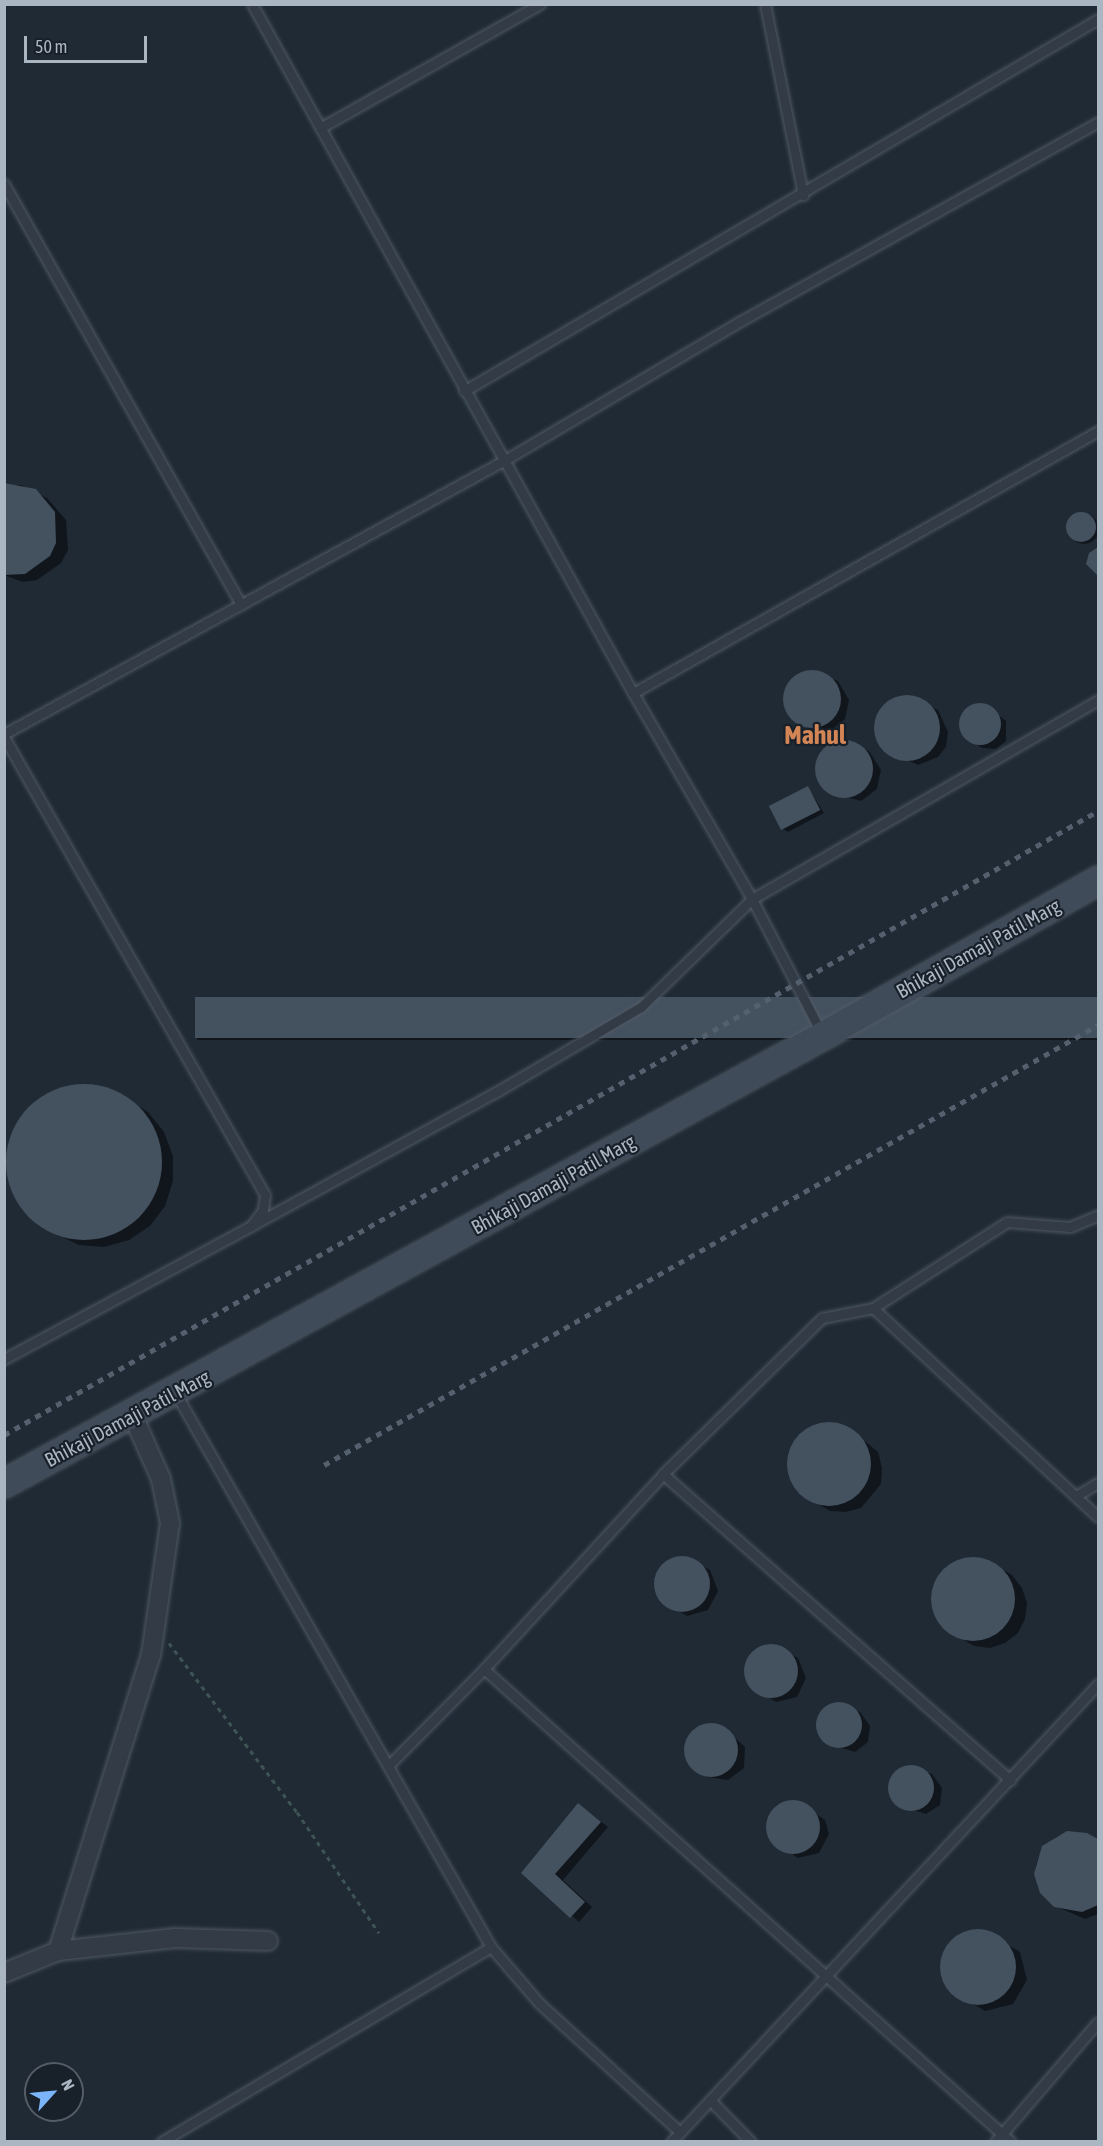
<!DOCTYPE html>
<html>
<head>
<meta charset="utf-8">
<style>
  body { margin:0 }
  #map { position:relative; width:1103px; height:2146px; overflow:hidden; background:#1f2a35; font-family:"Asap Condensed",sans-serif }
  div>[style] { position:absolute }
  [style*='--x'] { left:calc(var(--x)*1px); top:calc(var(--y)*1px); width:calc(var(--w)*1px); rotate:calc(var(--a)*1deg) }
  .shadow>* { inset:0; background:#0007; transform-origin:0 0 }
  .round { border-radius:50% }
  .building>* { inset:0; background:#44515f; transform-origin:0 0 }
  .path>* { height:3px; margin-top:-1.5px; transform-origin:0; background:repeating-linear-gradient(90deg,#3e5354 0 4.5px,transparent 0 9px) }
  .roads { filter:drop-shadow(0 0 2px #4f5964) drop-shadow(0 0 2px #4f5964) }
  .lane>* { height:9px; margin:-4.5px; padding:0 4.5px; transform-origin:4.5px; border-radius:4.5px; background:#323b46 }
  .street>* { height:18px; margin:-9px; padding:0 9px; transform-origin:9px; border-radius:9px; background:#323b46 }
  .secondary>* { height:27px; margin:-13.5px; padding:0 13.5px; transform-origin:13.5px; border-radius:13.5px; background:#404b59 }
  .rail>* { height:4.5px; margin-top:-2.25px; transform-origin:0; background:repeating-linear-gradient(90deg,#54606d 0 6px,transparent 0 12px) }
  span { translate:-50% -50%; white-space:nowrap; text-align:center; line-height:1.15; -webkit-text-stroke:4.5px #18202a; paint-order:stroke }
  .street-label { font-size:20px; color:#abb6c3 }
  .district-label { font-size:26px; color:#d38556; font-weight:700 }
  .frame { position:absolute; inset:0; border:6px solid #abb6c3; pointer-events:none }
  .north { position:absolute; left:24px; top:2062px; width:60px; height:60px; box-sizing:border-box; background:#18202a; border:2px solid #535c67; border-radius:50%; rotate:63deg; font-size:16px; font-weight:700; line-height:24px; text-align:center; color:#abb6c3 }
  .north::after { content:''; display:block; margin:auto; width:21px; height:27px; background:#7bb4f8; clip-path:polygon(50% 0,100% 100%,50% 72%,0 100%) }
  .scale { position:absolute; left:24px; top:36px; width:123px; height:27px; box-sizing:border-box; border:3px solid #abb6c3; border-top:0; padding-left:8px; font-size:18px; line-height:21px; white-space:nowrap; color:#abb6c3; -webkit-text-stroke:4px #18202a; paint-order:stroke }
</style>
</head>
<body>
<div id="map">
  <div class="shadow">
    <i style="clip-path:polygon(21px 485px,47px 498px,66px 520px,68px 550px,61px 563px,37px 580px,23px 582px,4px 575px,4px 487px)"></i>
    <i class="round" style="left:1069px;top:514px;width:30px;height:30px"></i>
    <i style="clip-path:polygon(811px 671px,838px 681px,849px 700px,845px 719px,830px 731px,796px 721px,785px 705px,790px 682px)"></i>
    <i style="clip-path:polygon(907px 696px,938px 710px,948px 732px,946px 747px,938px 757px,918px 765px,885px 750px,876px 728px,885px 706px)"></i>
    <i style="clip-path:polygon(973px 706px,987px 706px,1006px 721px,1006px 741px,996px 749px,982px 748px,962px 734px,960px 720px)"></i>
    <i style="clip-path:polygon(836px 742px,869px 751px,881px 770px,877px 789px,861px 801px,828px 792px,817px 775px,821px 752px)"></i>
    <i style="clip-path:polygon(808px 788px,824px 813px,788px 832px,783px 829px)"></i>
    <i style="left:1098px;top:999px;width:41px;height:901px;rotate:90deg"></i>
    <i style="clip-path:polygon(89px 1085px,114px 1091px,148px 1112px,164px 1132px,173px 1156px,173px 1181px,165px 1206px,150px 1226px,129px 1240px,104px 1247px,79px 1245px,43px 1228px,24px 1210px,11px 1188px,6px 1163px,10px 1138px,22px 1115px,41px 1098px,64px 1087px)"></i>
    <i style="clip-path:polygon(825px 1423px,841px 1425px,855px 1433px,878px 1452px,882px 1468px,881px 1484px,861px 1508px,846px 1512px,830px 1511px,803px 1496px,793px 1483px,788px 1468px,790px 1452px,810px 1428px)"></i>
    <i style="clip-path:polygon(687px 1558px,710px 1570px,718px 1591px,708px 1610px,687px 1616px,664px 1603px,656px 1583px,666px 1563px)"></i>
    <i style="clip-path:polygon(969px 1558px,985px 1560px,1012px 1575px,1022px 1588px,1027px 1603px,1025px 1619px,1018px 1633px,1005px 1643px,990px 1648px,974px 1646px,948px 1631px,937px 1619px,933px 1603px,934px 1587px,942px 1573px)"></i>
    <i style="clip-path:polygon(776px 1646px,798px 1658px,806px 1678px,797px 1697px,776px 1702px,749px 1684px,746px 1670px,755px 1651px)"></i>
    <i style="clip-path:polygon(834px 1704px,860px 1712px,870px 1726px,868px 1742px,855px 1752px,829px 1744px,819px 1730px,821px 1714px)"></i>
    <i style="clip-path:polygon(701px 1726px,722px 1726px,745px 1747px,744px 1768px,728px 1780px,707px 1777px,688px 1761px,687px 1741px)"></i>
    <i style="clip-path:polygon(906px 1766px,932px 1774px,942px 1788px,940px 1805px,926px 1814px,900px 1806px,890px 1793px,893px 1776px)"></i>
    <i style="clip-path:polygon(798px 1802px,825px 1820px,829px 1834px,819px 1853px,798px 1858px,771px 1840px,767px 1826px,777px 1807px)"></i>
    <i style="clip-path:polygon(579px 1805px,608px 1827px,563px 1880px,592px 1907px,579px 1922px,523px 1872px)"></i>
    <i style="clip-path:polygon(1086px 1834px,1098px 1841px,1098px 1914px,1085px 1919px,1055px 1906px,1041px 1892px,1036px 1865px,1043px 1847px,1058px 1836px)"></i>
    <i style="clip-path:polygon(983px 1930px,1020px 1952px,1027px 1980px,1013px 2004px,985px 2011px,948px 1989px,941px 1962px,955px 1937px)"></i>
  </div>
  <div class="building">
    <i style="clip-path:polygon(4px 483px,36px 489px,55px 512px,56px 543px,50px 556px,25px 574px,4px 575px)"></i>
    <i class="round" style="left:1066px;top:512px;width:30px;height:30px"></i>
    <i style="clip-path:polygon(1098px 547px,1098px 576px,1086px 564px,1089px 553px)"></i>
    <i class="round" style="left:783px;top:670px;width:58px;height:58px"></i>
    <i class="round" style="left:874px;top:695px;width:66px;height:66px"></i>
    <i class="round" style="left:959px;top:703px;width:42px;height:42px"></i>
    <i class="round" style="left:815px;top:740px;width:58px;height:58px"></i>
    <i style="left:808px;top:786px;width:27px;height:44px;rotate:63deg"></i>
    <i style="left:1098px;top:997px;width:41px;height:903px;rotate:90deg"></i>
    <i class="round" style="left:6px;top:1084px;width:156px;height:156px"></i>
    <i class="round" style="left:787px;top:1422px;width:84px;height:84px"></i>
    <i class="round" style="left:654px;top:1556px;width:56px;height:56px"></i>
    <i class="round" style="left:931px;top:1557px;width:84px;height:84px"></i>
    <i class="round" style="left:744px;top:1644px;width:54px;height:54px"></i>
    <i class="round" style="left:816px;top:1702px;width:46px;height:46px"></i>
    <i class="round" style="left:684px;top:1723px;width:54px;height:54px"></i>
    <i class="round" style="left:888px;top:1765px;width:46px;height:46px"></i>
    <i class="round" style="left:766px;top:1800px;width:54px;height:54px"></i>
    <i style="clip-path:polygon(578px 1803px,601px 1822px,555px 1874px,585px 1902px,570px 1918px,521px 1873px)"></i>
    <i style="clip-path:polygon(1067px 1831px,1087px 1833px,1098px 1839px,1098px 1905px,1082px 1912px,1054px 1907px,1040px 1893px,1034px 1874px,1042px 1846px)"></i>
    <i class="round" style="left:940px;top:1929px;width:76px;height:76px"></i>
  </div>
  <div class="path">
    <i style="--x:169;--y:1643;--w:212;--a:52.9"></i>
    <i style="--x:297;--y:1812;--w:146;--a:55.9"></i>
  </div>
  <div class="roads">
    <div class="lane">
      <i style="--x:252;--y:4;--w:787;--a:61.06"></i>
      <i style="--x:633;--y:693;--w:534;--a:-29.4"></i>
      <i style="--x:765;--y:4;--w:195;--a:78.7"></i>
      <i style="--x:320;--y:128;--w:253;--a:-29.4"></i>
      <i style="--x:4;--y:184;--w:483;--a:60.6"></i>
      <i style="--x:464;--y:391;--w:735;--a:-30.4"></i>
      <i style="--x:633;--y:693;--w:238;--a:60"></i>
      <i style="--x:752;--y:899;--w:150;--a:62.6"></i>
      <i style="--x:4;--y:734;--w:569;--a:-28.68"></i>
      <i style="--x:503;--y:461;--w:274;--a:-30.5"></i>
      <i style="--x:739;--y:322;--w:411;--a:-29.1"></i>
      <i style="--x:4;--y:737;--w:527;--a:60.32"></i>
      <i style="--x:265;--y:1195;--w:15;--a:98"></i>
      <i style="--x:263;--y:1210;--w:20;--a:127"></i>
      <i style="--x:251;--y:1226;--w:281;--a:151.7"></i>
      <i style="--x:251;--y:1226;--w:279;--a:-28.7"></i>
      <i style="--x:496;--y:1092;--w:168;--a:-30.4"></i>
      <i style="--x:641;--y:1007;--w:155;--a:-44.2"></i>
      <i style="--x:752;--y:899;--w:399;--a:-29.9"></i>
      <i style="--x:873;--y:1308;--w:307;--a:42.9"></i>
      <i style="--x:663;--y:1474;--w:463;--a:41.4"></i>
      <i style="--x:1076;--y:1496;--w:26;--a:-31"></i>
      <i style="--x:484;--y:1669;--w:708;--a:41.91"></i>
      <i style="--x:390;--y:1764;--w:134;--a:-45.3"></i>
      <i style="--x:484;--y:1669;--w:265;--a:-47.4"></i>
      <i style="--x:663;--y:1474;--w:223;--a:-44.5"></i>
      <i style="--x:822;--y:1318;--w:52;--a:-11.1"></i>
      <i style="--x:873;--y:1308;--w:159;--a:-32.7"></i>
      <i style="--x:1007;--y:1222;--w:63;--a:4.5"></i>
      <i style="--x:1070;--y:1227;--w:30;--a:-23"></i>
      <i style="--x:491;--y:1947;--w:74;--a:49.4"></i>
      <i style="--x:539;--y:2003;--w:191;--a:42.5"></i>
      <i style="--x:710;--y:2100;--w:59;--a:45.7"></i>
      <i style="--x:161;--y:2142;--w:383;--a:-30.6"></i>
      <i style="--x:491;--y:1947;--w:639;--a:-119.66"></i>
      <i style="--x:671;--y:2142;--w:626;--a:-47.01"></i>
      <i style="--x:995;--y:2142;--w:158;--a:-49.4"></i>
    </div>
    <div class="street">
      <i style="--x:58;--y:1951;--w:118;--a:-6.3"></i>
      <i style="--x:175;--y:1938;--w:93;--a:1.8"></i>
      <i style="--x:4;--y:1973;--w:58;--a:-22.2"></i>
      <i style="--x:58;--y:1951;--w:310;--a:-72.6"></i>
      <i style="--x:151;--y:1655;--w:133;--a:-81.8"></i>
      <i style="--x:170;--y:1523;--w:45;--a:-101.6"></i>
      <i style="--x:161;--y:1479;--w:71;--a:-114"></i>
    </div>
    <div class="secondary">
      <i style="--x:4;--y:1483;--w:934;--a:-28.68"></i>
      <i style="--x:823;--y:1035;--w:316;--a:-29.4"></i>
    </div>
  </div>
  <div class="rail">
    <i style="--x:4;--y:1435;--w:1259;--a:-29.7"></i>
    <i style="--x:324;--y:1465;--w:890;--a:-29.62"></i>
  </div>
  <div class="street-label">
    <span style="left:978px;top:948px;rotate:-29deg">Bhikaji Damaji Patil Marg</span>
    <span style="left:553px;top:1184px;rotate:-29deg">Bhikaji Damaji Patil Marg</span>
    <span style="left:127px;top:1418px;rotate:-28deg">Bhikaji Damaji Patil Marg</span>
  </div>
  <div class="district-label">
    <span style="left:815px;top:736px">Mahul</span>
  </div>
  <div class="frame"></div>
  <div class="north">N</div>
  <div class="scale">50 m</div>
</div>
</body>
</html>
